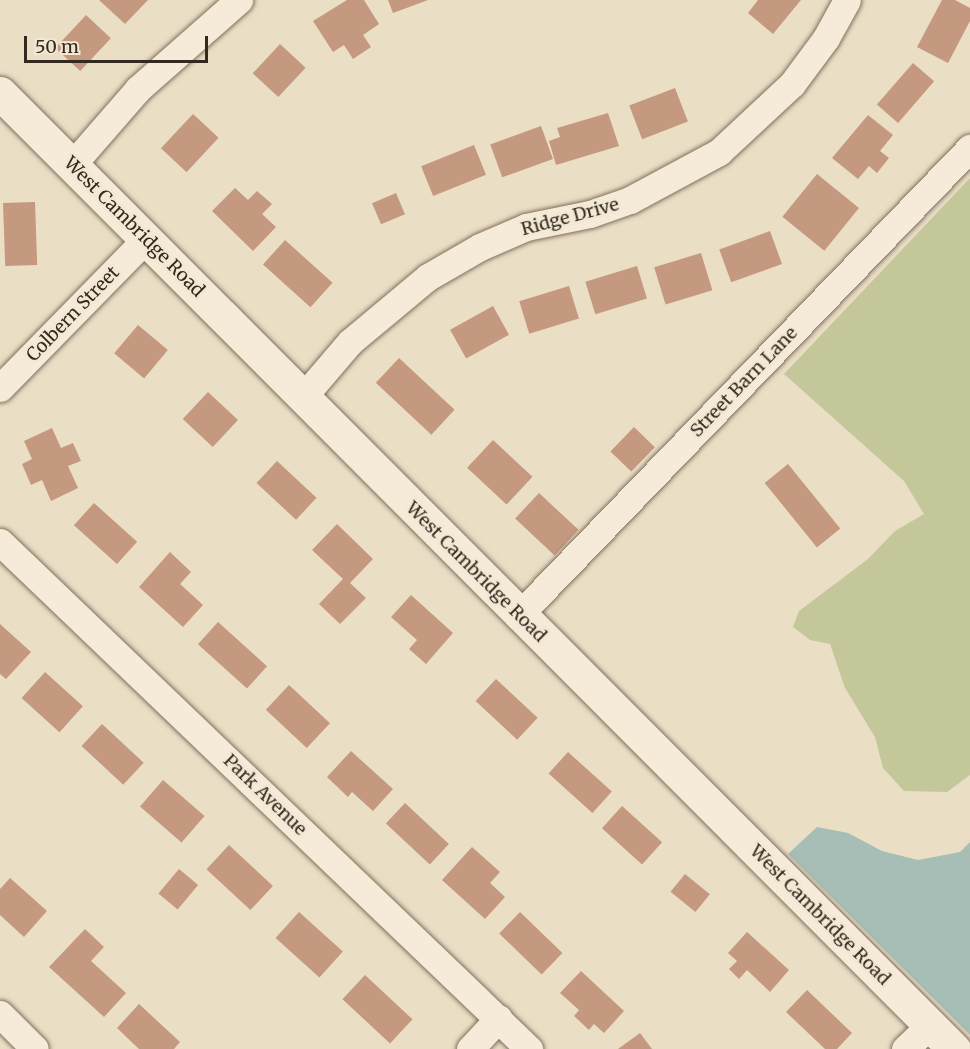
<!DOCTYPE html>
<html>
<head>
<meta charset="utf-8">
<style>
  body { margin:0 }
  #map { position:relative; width:970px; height:1049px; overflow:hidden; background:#eadec5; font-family:Merriweather,serif }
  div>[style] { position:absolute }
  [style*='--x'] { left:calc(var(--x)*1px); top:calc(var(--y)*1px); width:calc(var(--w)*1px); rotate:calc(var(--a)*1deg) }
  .green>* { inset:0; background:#c3c79a }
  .water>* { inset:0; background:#a6beb6 }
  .building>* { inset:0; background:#c4997f; transform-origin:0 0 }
  .roads { filter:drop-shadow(0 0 2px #83705d) drop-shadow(0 0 2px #83705d) }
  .minor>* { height:27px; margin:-13.5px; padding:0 13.5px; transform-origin:13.5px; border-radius:13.5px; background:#f5ebd8 }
  .tertiary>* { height:33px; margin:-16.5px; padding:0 16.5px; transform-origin:16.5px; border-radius:16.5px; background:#f5ebd8 }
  span { translate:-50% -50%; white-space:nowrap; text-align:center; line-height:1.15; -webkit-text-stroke:6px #f2e8d4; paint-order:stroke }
  .street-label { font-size:18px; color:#34291f }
  .scale { position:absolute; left:24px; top:36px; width:184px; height:27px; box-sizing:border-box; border:3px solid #34291f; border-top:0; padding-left:8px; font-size:18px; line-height:21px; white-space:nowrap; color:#34291f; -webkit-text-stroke:4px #f2e8d4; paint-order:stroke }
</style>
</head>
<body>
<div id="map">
  <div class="green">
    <i style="clip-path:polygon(970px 178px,970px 775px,947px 792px,904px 791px,883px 768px,875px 737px,845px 688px,830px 644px,810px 640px,793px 627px,799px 611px,868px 559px,895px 531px,924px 514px,904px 481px,784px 374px)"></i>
  </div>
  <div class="water">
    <i style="clip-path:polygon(817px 827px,848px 833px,882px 851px,918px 860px,960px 852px,970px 842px,970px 1035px,788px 854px)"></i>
  </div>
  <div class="building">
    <i style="clip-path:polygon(99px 0,148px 0,125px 24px)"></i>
    <i style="clip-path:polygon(347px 0,364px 0,379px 24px,363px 35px,371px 47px,353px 59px,344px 45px,333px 52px,313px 21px)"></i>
    <i style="clip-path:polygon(388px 0,428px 0,393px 13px)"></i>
    <i style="clip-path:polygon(758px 0,801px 0,773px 34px,748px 13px)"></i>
    <i style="clip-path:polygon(942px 0,955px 0,970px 8px,970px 21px,948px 63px,917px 47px)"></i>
    <i style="left:86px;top:15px;width:34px;height:45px;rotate:43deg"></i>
    <i style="left:280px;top:44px;width:35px;height:40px;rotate:43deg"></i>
    <i style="left:913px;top:63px;width:28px;height:55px;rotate:41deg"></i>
    <i style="left:675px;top:88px;width:36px;height:49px;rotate:69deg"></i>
    <i style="clip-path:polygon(608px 113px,619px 146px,556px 165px,549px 141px,560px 137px,557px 128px)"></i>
    <i style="left:193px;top:114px;width:35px;height:47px;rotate:43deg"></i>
    <i style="clip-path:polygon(868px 115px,893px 135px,880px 151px,889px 158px,877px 173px,869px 166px,858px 179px,832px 158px)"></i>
    <i style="left:541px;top:126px;width:35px;height:54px;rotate:70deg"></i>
    <i style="left:474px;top:145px;width:32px;height:57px;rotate:68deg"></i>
    <i style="left:817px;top:174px;width:54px;height:55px;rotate:39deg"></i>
    <i style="clip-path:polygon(235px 188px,248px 200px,257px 191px,272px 204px,262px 214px,276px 227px,253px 251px,212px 211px)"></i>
    <i style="left:396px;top:193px;width:23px;height:26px;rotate:67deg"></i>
    <i style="left:35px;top:202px;width:63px;height:32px;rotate:88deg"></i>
    <i style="left:770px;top:231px;width:35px;height:54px;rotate:70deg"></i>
    <i style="left:285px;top:240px;width:64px;height:33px;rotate:42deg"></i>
    <i style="left:701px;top:253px;width:39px;height:49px;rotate:73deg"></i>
    <i style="left:637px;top:266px;width:34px;height:54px;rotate:73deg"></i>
    <i style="left:569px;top:286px;width:34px;height:52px;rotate:73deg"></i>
    <i style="left:493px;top:306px;width:33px;height:49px;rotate:61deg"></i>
    <i style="left:138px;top:325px;width:39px;height:37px;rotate:40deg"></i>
    <i style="left:399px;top:358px;width:76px;height:34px;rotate:43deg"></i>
    <i style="left:208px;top:392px;width:41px;height:37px;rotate:43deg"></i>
    <i style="left:634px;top:427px;width:29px;height:34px;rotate:44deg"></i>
    <i style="clip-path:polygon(52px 428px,61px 448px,73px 443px,81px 461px,68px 466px,78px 488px,51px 501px,42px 480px,31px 485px,22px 464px,32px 459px,24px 441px)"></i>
    <i style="left:493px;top:440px;width:54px;height:38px;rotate:43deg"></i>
    <i style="left:277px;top:461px;width:54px;height:30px;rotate:43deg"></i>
    <i style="left:788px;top:464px;width:83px;height:30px;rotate:51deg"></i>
    <i style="left:539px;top:493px;width:54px;height:35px;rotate:43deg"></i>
    <i style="left:94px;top:503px;width:58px;height:30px;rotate:42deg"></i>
    <i style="clip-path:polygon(337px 524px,373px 559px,350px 583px,366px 598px,340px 624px,319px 604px,343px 579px,312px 550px)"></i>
    <i style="clip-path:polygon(170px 552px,191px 572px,180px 584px,203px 605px,183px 627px,139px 587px)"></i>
    <i style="clip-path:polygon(411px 595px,453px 633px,426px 664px,409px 649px,417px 640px,391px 617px)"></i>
    <i style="left:218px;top:622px;width:66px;height:30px;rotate:42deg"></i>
    <i style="clip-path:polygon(0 624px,31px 652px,6px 679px,0 674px)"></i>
    <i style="left:45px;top:672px;width:51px;height:35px;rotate:42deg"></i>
    <i style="left:496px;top:679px;width:57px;height:30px;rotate:43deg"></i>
    <i style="left:289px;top:685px;width:56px;height:34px;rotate:43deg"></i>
    <i style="left:102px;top:724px;width:57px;height:30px;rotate:43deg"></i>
    <i style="clip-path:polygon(351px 751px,393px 789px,373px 811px,352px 792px,348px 797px,327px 777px)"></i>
    <i style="left:568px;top:752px;width:59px;height:29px;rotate:42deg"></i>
    <i style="left:163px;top:780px;width:55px;height:35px;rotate:41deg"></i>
    <i style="left:405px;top:803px;width:60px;height:28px;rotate:43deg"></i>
    <i style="left:622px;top:806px;width:54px;height:30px;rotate:42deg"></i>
    <i style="left:229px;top:845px;width:60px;height:33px;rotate:43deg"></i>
    <i style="clip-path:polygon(472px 847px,500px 872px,490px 883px,505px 897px,485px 919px,442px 880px)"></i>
    <i style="left:179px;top:869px;width:25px;height:32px;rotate:40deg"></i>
    <i style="left:685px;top:874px;width:32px;height:23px;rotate:39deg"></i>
    <i style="clip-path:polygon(10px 878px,47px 911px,24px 937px,0 915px,0 889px)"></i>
    <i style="left:299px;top:912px;width:59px;height:35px;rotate:42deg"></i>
    <i style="left:520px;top:912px;width:59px;height:30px;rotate:44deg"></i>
    <i style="clip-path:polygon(85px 929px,104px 947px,91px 961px,126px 993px,104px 1017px,49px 967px)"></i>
    <i style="clip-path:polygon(747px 932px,789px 970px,770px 992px,747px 970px,739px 979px,729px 969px,737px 961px,728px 953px)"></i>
    <i style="clip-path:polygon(581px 971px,624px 1011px,604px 1033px,594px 1024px,589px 1030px,574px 1016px,579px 1010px,560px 993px)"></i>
    <i style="left:365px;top:975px;width:65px;height:33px;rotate:43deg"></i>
    <i style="clip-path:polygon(807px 990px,852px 1033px,837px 1049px,825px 1049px,786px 1012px)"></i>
    <i style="clip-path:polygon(139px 1004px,180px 1042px,174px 1049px,139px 1049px,117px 1028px)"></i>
    <i style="clip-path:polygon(640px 1033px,652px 1049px,618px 1049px)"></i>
  </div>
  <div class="roads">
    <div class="minor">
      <i style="--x:72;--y:165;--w:101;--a:-49"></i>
      <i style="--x:138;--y:89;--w:135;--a:-41.4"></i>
      <i style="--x:0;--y:388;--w:209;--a:-45.6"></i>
      <i style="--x:303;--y:397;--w:72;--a:-49.5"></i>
      <i style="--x:350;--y:342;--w:102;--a:-39.8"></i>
      <i style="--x:428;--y:277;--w:60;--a:-30"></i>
      <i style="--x:480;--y:247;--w:50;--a:-23.5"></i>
      <i style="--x:526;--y:227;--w:65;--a:-11.5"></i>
      <i style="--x:590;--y:214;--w:42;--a:-19.3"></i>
      <i style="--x:630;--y:200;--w:101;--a:-28.3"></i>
      <i style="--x:719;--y:152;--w:100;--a:-43"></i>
      <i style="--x:792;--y:84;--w:57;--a:-53.5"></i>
      <i style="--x:826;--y:38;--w:43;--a:-61.1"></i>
      <i style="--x:0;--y:542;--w:733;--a:43.78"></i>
      <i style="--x:518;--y:616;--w:651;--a:-46"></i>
      <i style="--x:0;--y:1014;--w:49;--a:45"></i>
      <i style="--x:470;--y:1049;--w:42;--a:-46.9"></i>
      <i style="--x:905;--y:1049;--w:35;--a:-44"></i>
    </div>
    <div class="tertiary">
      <i style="--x:0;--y:93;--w:1351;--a:45.06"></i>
    </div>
  </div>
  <div class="street-label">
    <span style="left:570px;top:217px;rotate:-15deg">Ridge Drive</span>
    <span style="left:134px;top:227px;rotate:45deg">West Cambridge Road</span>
    <span style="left:73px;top:314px;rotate:-46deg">Colbern Street</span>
    <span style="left:744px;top:382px;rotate:-46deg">Street Barn Lane</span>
    <span style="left:476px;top:572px;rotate:45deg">West Cambridge Road</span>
    <span style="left:265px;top:795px;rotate:44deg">Park Avenue</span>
    <span style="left:820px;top:915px;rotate:45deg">West Cambridge Road</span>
  </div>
  <div class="scale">50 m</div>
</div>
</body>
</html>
